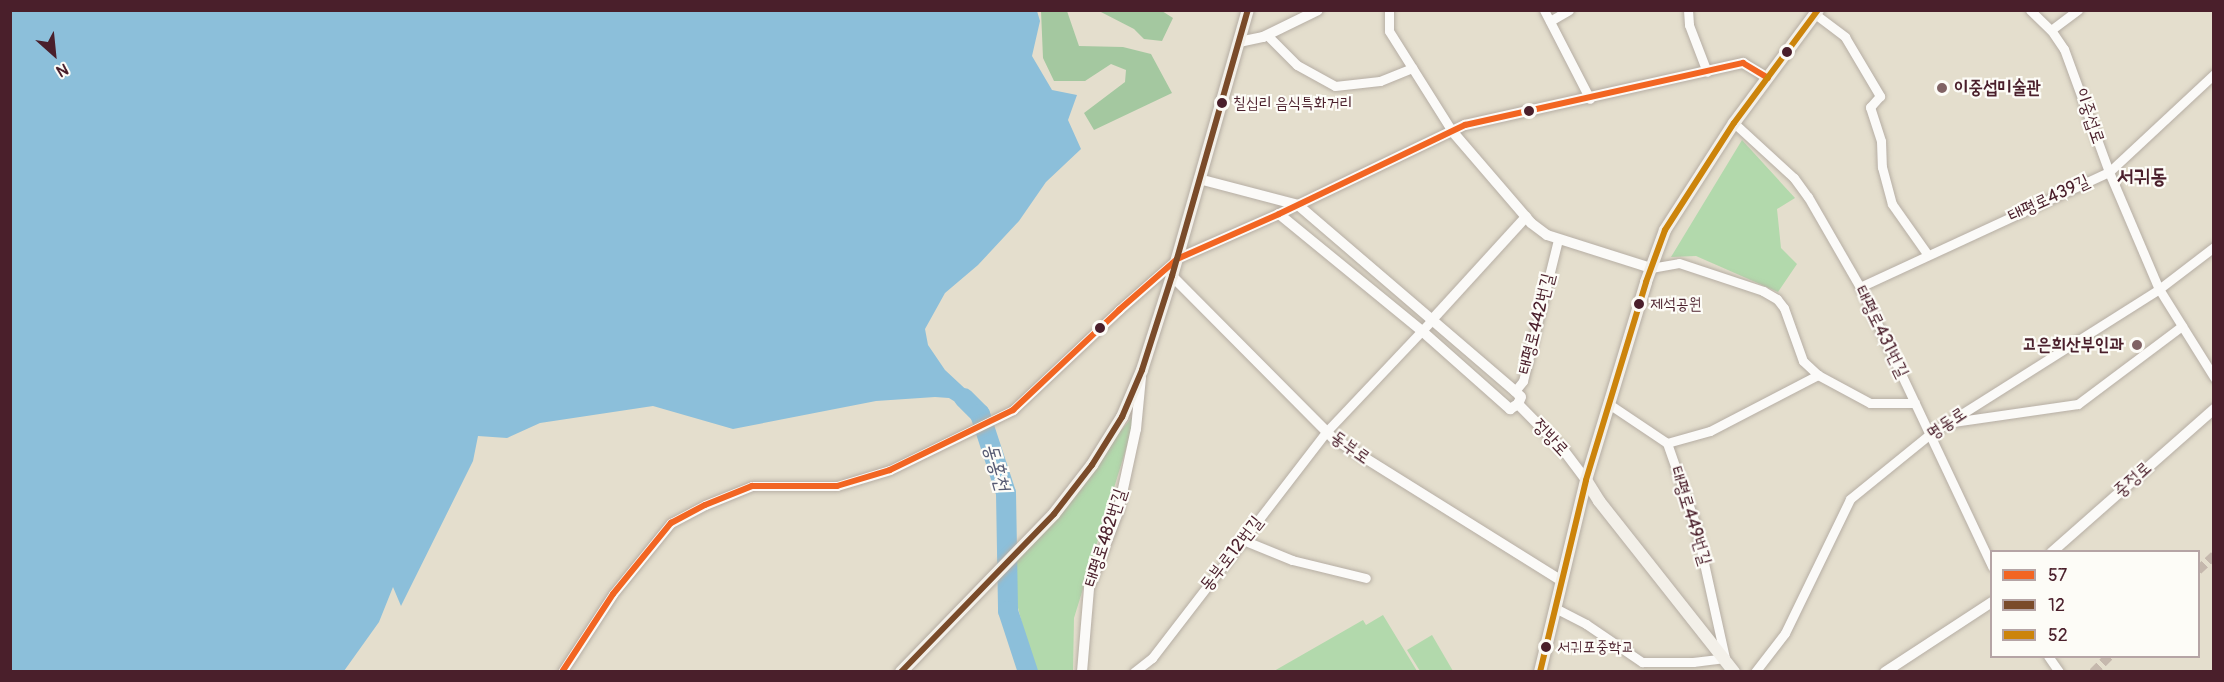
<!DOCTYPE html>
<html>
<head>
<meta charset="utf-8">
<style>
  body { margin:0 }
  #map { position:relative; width:2224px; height:682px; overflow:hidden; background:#e4decd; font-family:Pangolin,"Poor Story",sans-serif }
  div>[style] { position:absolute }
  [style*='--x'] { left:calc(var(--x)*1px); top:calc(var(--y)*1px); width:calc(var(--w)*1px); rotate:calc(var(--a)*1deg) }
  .green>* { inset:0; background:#b2d9ac }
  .forest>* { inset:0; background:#a4c8a0 }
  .water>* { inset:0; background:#8cbfda }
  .river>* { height:20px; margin:-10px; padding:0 10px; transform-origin:10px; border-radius:10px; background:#8cbfda }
  .minor-tunnel>* { height:9px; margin-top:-4.5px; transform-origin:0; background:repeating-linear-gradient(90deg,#c5b8ad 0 9px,transparent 0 13.5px) }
  .roads { filter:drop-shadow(0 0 2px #b6aea4) drop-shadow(0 0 2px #b6aea4) }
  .minor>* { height:9px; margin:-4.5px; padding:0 4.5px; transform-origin:4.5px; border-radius:4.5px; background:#fbfaf8 }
  .tertiary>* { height:10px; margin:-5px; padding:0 5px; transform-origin:5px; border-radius:5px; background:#fbfaf8 }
  .secondary>* { height:12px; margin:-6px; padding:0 6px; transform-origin:6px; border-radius:6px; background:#f3f0e9 }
  .bus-1>* { height:6px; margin:-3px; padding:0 3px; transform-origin:3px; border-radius:3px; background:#f26522 }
  .bus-2>* { height:6px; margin:-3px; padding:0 3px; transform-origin:3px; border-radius:3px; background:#7a4b2a }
  .bus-3>* { height:6px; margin:-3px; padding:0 3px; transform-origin:3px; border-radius:3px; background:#cc840b }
  .dots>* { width:16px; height:16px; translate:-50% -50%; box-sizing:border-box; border:3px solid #fdfcf7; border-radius:50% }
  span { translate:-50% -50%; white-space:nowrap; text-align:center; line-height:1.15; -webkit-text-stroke:4.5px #fdfcf7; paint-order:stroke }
  .bus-label { font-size:16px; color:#4a1f2b }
  .left { translate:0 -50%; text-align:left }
  .poi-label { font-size:18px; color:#4a1f2b; font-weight:700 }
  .right { translate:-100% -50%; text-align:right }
  .street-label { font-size:18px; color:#4a1f2b }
  .water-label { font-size:20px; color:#565a73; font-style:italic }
  .quarter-label { font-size:21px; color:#4a1f2b; font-weight:700 }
  .frame { position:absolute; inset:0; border:12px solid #4a1f2b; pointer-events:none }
  .legend { position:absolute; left:1990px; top:550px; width:210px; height:108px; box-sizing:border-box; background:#fdfcf7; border:2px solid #b5a4a5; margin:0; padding:8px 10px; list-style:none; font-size:18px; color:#4a1f2b }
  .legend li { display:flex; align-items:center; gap:12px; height:30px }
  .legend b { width:30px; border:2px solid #b5a4a5 }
  .north { position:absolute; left:24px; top:24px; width:60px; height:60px; -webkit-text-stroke:4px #fdfcf7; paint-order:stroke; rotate:153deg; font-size:16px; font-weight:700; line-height:24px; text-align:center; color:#4a1f2b }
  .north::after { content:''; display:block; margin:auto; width:21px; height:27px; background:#4a1f2b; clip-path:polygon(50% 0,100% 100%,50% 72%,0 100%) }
</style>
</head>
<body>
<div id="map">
  <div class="green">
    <i style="clip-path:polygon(1742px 140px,1795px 198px,1777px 209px,1781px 248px,1797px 264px,1778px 292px,1696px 256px,1671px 257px)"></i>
    <i style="clip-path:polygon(1138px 410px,1074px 618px,1073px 671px,1034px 671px,1008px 568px)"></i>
    <i style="clip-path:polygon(1383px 615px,1417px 671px,1274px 671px,1363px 620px,1366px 625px)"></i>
    <i style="clip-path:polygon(1432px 635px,1453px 671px,1420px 671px,1407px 650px)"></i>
  </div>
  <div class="forest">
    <i style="clip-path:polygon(1041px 11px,1067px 11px,1079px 46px,1123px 47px,1151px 54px,1172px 93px,1094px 130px,1084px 113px,1125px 82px,1126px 70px,1111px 64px,1085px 81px,1054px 81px,1043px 58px)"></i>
    <i style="clip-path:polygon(1099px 11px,1162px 11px,1173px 18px,1162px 41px,1144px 39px,1134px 29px)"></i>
  </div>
  <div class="water">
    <i style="clip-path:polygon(10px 11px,1037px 11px,1040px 21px,1032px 56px,1052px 90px,1077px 95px,1068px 120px,1081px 149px,1046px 182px,1019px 221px,978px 265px,945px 293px,925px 329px,928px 345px,945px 370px,988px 410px,981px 418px,949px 398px,935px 397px,876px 401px,733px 429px,653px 406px,540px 423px,507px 438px,478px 436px,473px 461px,401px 606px,393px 587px,379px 622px,344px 671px,11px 671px)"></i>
  </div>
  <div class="river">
    <i style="--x:964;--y:398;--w:23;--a:45"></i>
    <i style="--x:980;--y:414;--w:83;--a:71.8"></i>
    <i style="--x:1006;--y:493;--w:118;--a:89"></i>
    <i style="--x:1008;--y:611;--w:64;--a:71.8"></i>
  </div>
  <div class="minor-tunnel">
    <i style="--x:2198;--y:570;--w:22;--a:-43"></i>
    <i style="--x:2093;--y:672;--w:23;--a:-45"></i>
  </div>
  <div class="roads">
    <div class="minor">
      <i style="--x:1389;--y:10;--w:21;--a:90"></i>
      <i style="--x:1389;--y:31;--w:118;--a:57.8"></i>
      <i style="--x:1544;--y:10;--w:100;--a:62.7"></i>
      <i style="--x:1688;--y:10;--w:15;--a:86"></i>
      <i style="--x:1689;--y:25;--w:50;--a:69"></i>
      <i style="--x:2030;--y:10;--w:29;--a:44"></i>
      <i style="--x:2051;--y:30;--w:23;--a:56"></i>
      <i style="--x:2064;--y:49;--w:131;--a:69.9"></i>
      <i style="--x:2109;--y:172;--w:127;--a:66.9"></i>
      <i style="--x:2159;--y:289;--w:104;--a:58"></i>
      <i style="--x:1815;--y:14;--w:38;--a:37"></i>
      <i style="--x:1845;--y:37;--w:69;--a:59.3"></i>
      <i style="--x:1880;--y:96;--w:15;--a:132"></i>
      <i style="--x:1870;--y:107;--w:36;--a:72"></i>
      <i style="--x:1881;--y:141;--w:26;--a:88"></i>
      <i style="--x:1882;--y:167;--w:38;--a:75"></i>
      <i style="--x:1892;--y:204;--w:62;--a:54.8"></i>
      <i style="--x:1550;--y:21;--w:22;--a:-30"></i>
      <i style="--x:2051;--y:30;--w:34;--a:-37"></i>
      <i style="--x:1267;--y:35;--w:42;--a:45"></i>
      <i style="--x:1297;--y:65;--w:43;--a:28.9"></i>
      <i style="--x:1335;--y:86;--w:45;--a:-6.3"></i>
      <i style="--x:1380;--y:81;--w:35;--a:-22"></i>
      <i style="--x:1734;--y:123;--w:81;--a:42.5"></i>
      <i style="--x:1794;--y:178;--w:24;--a:54"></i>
      <i style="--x:1808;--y:197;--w:104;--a:60"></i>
      <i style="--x:1860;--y:287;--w:309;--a:64.7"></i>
      <i style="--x:1651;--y:268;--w:28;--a:-10"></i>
      <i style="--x:1679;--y:263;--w:89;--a:18.4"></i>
      <i style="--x:1763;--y:291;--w:16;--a:30"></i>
      <i style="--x:1777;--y:299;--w:11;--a:52"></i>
      <i style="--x:1784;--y:308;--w:56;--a:70.3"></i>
      <i style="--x:1803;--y:361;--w:21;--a:43"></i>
      <i style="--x:1818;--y:375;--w:59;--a:28.3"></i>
      <i style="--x:1870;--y:403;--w:45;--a:0"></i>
      <i style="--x:1860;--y:287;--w:274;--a:-24.8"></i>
      <i style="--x:2109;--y:172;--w:144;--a:-43"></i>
      <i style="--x:1515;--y:391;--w:13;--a:-51"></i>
      <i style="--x:1523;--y:381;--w:145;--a:-76.1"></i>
      <i style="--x:1953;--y:422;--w:126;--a:-8.2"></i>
      <i style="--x:2078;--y:404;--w:130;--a:-36.9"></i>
      <i style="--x:1667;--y:443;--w:45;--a:-15.6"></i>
      <i style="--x:1710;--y:431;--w:122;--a:-27.4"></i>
      <i style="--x:1243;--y:540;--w:53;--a:22.2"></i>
      <i style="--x:1292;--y:560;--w:76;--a:13.7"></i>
      <i style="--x:1555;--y:608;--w:35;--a:27"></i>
      <i style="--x:1586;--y:624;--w:68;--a:34.2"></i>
      <i style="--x:1642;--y:662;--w:51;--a:0"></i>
      <i style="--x:1693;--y:662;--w:32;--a:-7"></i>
      <i style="--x:1725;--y:658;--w:138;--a:-102.5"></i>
      <i style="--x:1695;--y:523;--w:85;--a:-109.3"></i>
      <i style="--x:1667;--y:443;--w:70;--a:-146.1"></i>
      <i style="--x:2048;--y:656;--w:19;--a:55"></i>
      <i style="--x:562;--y:672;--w:93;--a:-56.8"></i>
      <i style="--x:613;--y:594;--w:92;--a:-50.8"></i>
      <i style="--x:671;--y:523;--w:38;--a:-28"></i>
      <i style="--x:705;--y:505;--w:51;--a:-22"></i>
      <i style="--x:752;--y:486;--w:85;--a:0"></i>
      <i style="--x:837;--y:486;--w:55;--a:-16.8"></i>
      <i style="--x:890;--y:470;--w:137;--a:-26"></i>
      <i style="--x:1013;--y:410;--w:146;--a:-43.3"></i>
      <i style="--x:1119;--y:310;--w:77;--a:-41.3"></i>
      <i style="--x:1134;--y:672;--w:23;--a:-38"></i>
      <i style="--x:1152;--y:658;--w:285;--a:-52.4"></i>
      <i style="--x:1326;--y:432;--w:153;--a:-46.6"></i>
      <i style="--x:1755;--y:672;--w:49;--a:-52.4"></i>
      <i style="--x:1785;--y:633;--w:149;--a:-64.1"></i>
      <i style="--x:1850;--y:499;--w:103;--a:-39.1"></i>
      <i style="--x:1930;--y:434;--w:271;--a:-32.3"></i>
      <i style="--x:2159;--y:289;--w:69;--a:-37.4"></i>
    </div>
    <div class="tertiary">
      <i style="--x:1239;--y:42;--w:25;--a:-12"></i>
      <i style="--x:1263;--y:37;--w:61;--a:-26.1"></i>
      <i style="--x:1452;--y:131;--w:121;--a:49.3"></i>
      <i style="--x:1531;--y:223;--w:20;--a:37"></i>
      <i style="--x:1547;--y:235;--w:109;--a:17.6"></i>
      <i style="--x:1199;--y:179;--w:102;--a:14.7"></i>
      <i style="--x:1298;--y:205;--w:286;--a:40.6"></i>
      <i style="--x:1515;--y:391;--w:8;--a:45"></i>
      <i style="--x:1521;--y:397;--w:8;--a:113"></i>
      <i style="--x:1279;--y:214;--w:185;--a:39.3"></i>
      <i style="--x:1422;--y:331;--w:118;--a:41.6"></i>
      <i style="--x:1510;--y:409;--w:9;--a:-32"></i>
      <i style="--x:1177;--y:259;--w:111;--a:-23.8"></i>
      <i style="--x:1279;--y:214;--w:206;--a:-25.6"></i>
      <i style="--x:1465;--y:125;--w:285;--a:-12.6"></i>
      <i style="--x:1743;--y:63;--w:29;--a:31"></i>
      <i style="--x:1172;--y:276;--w:228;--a:45.2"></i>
      <i style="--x:1333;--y:438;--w:268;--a:32"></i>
      <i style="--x:1431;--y:321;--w:141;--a:-47.6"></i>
      <i style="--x:1518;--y:404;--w:67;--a:45.6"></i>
      <i style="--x:1565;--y:452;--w:35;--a:53"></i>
      <i style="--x:2052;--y:552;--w:216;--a:-41.4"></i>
      <i style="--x:1082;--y:672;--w:84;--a:-85.2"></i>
      <i style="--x:1089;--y:588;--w:81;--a:-69.1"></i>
      <i style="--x:1118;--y:512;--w:85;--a:-77.8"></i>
      <i style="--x:1136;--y:429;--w:52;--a:-84.5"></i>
      <i style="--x:1885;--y:672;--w:128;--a:-33.2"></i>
    </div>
    <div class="secondary">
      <i style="--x:1586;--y:480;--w:25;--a:58"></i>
      <i style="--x:1599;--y:501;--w:218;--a:51.7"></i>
      <i style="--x:901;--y:672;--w:220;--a:-45.9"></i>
      <i style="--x:1054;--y:514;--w:62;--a:-52.2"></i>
      <i style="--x:1092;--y:465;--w:57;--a:-58"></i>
      <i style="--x:1122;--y:417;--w:51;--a:-66.9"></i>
      <i style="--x:1142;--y:370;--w:99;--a:-72.3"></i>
      <i style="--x:1172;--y:276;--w:277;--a:-74.1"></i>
      <i style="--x:1540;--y:672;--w:197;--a:-76.5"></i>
      <i style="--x:1586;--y:480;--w:207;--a:-73.1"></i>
      <i style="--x:1646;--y:282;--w:55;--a:-69.9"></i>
      <i style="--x:1665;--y:230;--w:127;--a:-57.2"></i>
      <i style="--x:1734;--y:123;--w:141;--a:-53.4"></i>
    </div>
  </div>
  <div class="bus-1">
    <i style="--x:562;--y:672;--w:93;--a:-56.8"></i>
    <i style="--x:613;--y:594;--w:92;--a:-50.8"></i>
    <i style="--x:671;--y:523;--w:38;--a:-28"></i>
    <i style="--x:705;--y:505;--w:51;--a:-22"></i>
    <i style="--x:752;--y:486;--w:85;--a:0"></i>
    <i style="--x:837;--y:486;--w:55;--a:-16.8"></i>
    <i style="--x:890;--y:470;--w:137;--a:-26"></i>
    <i style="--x:1013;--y:410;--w:146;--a:-43.3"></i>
    <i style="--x:1119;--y:310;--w:77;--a:-41.3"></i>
    <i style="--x:1177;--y:259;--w:111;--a:-23.8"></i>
    <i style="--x:1279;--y:214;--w:206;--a:-25.6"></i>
    <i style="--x:1465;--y:125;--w:285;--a:-12.6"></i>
    <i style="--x:1743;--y:63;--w:29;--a:31"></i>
  </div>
  <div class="bus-2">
    <i style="--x:901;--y:672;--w:220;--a:-45.9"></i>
    <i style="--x:1054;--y:514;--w:62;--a:-52.2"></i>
    <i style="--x:1092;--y:465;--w:57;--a:-58"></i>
    <i style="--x:1122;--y:417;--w:51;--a:-66.9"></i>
    <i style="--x:1142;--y:370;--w:99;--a:-72.3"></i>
    <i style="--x:1172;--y:276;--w:277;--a:-74.1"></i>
  </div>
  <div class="bus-3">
    <i style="--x:1540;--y:672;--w:197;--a:-76.5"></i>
    <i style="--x:1586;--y:480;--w:207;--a:-73.1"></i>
    <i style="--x:1646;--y:282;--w:55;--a:-69.9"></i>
    <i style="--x:1665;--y:230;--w:127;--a:-57.2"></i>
    <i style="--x:1734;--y:123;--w:141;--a:-53.4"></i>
  </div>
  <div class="dots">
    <i style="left:1787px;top:52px;background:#4a1f2b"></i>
    <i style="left:1942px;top:88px;background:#806264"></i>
    <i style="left:1222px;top:103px;background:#4a1f2b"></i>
    <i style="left:1529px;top:111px;background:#4a1f2b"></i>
    <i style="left:1639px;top:304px;background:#4a1f2b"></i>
    <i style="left:1100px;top:328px;background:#4a1f2b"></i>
    <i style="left:2137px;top:345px;background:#806264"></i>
    <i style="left:1546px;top:647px;background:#4a1f2b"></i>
  </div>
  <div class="bus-label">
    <span class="left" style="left:1233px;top:103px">칠십리 음식특화거리</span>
    <span class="left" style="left:1650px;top:304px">제석공원</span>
    <span class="left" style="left:1557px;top:647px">서귀포중학교</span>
  </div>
  <div class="poi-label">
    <span class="left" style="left:1954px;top:88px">이중섭미술관</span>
    <span class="right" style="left:2124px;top:345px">고은희산부인과</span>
  </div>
  <div class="street-label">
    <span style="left:2089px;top:116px;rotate:71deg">이중섭로</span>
    <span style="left:2049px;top:199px;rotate:-25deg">태평로439길</span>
    <span style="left:1537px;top:324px;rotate:-76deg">태평로442번길</span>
    <span style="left:1881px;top:332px;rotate:64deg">태평로431번길</span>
    <span style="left:1947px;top:424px;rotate:-34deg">명동로</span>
    <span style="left:1550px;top:438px;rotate:47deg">정방로</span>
    <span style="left:1350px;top:448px;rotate:35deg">동부로</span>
    <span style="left:2133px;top:480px;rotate:-42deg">중정로</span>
    <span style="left:1690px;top:516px;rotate:73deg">태평로449번길</span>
    <span style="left:1106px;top:538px;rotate:-72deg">태평로482번길</span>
    <span style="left:1232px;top:554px;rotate:-52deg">동부로12번길</span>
  </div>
  <div class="water-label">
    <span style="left:997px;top:467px;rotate:74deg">동홍천</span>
  </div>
  <div class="quarter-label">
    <span style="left:2142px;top:177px">서귀동</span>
  </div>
  <div class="frame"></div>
  <ul class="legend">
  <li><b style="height:8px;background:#f26522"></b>57</li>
  <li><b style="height:8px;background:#7a4b2a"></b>12</li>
  <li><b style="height:8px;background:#cc840b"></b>52</li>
  </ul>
  <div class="north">N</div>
</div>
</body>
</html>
